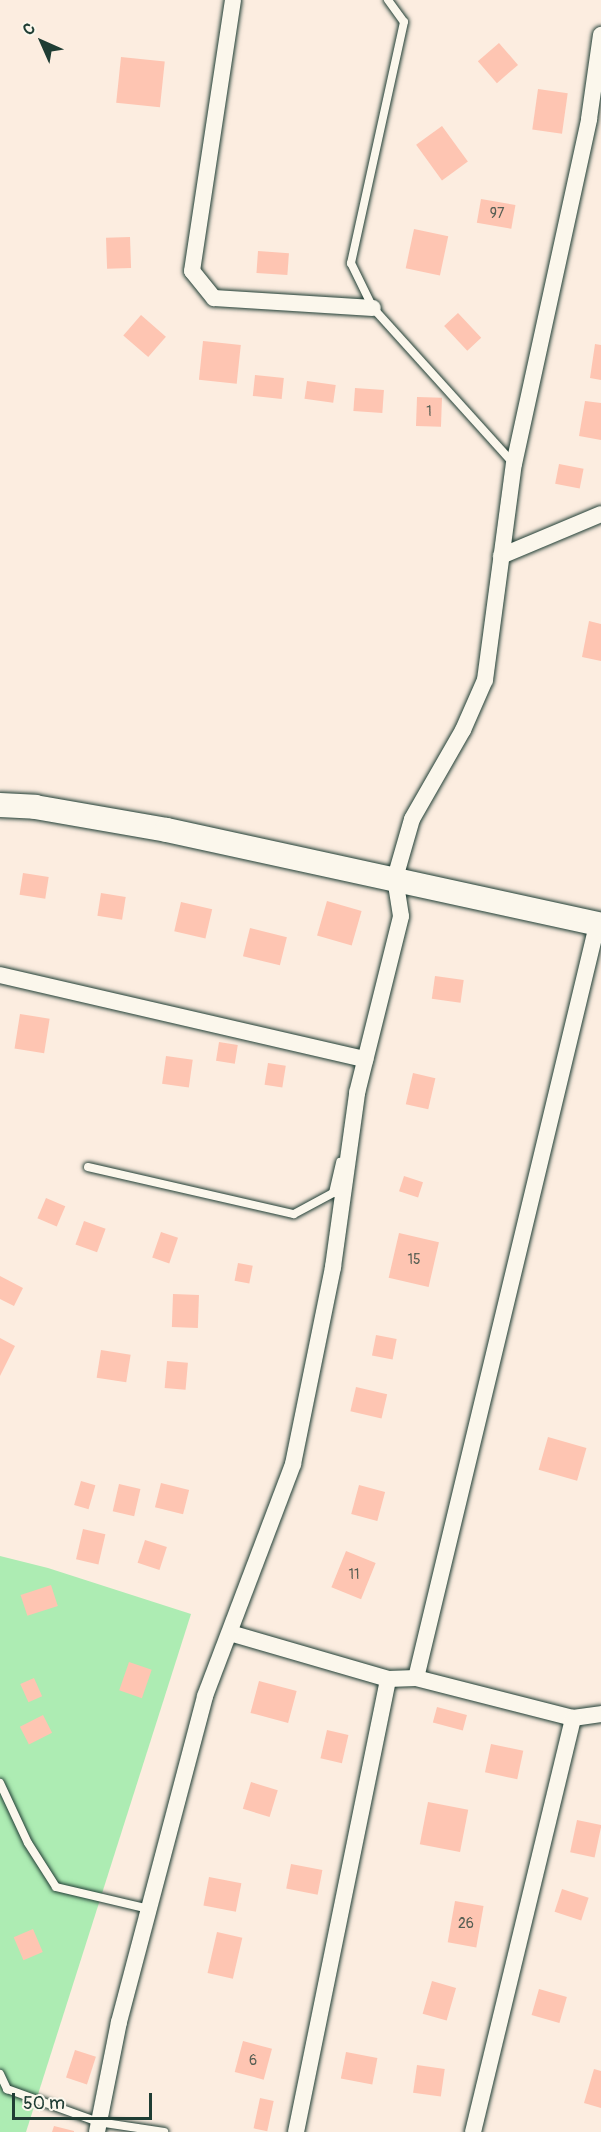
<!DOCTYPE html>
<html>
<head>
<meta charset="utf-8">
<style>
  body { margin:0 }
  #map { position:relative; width:601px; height:2132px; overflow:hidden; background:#fcede0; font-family:Pangolin,sans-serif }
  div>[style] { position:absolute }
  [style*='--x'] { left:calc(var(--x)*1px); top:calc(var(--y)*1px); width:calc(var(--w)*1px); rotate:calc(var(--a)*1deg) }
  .green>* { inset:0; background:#adecb3 }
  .building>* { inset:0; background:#fec5b2; transform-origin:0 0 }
  .roads { filter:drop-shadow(0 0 2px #1f3d34) drop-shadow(0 0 2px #1f3d34) }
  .lane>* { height:8px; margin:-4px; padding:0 4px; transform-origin:4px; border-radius:4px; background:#fbf7ec }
  .street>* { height:16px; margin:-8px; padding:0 8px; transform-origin:8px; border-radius:8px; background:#fbf7ec }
  .secondary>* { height:24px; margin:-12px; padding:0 12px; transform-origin:12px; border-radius:12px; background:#fbf7ec }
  span { translate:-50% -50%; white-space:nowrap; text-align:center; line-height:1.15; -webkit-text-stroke:6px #fbf7ec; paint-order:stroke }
  .number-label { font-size:14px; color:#575f54 }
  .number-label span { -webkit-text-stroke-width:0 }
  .north { position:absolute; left:12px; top:12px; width:60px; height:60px; -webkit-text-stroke:4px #fbf7ec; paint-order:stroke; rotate:315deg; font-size:16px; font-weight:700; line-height:24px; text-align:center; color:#1f3d34 }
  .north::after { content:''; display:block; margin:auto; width:21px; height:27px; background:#1f3d34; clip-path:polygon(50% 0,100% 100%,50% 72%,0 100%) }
  .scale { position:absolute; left:12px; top:2093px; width:140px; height:27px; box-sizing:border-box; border:3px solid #1f3d34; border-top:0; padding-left:8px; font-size:18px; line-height:21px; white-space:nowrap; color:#1f3d34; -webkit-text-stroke:4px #fbf7ec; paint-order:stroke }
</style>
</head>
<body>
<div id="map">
  <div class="green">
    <i style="clip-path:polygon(0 1556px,48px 1568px,191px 1614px,26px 2132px,0 2132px)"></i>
  </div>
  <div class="building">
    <i style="left:499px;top:43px;width:29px;height:28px;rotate:49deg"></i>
    <i style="left:121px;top:57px;width:44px;height:46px;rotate:6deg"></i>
    <i style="left:538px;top:89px;width:30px;height:41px;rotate:8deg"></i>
    <i style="left:442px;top:126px;width:44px;height:32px;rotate:54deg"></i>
    <i style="left:481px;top:199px;width:35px;height:24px;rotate:10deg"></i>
    <i style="left:414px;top:229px;width:35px;height:40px;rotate:12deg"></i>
    <i style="left:130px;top:237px;width:31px;height:24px;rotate:88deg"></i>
    <i style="left:258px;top:251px;width:31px;height:22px;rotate:4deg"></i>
    <i style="left:458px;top:313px;width:34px;height:19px;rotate:47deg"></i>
    <i style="left:141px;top:315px;width:33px;height:27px;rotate:41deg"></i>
    <i style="left:203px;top:341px;width:38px;height:39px;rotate:6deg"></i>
    <i style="clip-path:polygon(595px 344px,601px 345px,601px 380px,590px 378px)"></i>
    <i style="left:255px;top:375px;width:29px;height:21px;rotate:6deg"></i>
    <i style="left:307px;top:381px;width:29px;height:18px;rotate:8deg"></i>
    <i style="left:355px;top:388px;width:29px;height:23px;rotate:4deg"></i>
    <i style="left:417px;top:397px;width:25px;height:29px;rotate:2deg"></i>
    <i style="clip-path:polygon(585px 401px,601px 403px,601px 440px,579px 436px)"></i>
    <i style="left:559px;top:464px;width:25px;height:20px;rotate:11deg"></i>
    <i style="clip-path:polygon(589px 621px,601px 624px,601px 661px,582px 657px)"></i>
    <i style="left:23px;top:873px;width:26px;height:22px;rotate:9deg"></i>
    <i style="left:101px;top:893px;width:25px;height:23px;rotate:9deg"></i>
    <i style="left:327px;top:901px;width:36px;height:36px;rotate:16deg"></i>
    <i style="left:181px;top:902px;width:32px;height:30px;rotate:13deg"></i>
    <i style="left:250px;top:928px;width:38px;height:29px;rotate:14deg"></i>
    <i style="left:435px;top:976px;width:29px;height:23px;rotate:8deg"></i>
    <i style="left:20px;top:1014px;width:30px;height:35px;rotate:9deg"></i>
    <i style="left:219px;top:1042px;width:19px;height:19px;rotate:9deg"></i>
    <i style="left:166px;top:1056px;width:27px;height:28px;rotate:8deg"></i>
    <i style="left:268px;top:1063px;width:18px;height:22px;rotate:9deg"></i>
    <i style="left:413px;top:1073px;width:23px;height:32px;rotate:13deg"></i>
    <i style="left:404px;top:1176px;width:20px;height:16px;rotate:18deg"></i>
    <i style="left:46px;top:1198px;width:21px;height:22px;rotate:23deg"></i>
    <i style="left:84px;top:1221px;width:23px;height:25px;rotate:20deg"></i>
    <i style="left:161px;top:1232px;width:18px;height:27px;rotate:19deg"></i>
    <i style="left:399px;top:1233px;width:41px;height:46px;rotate:13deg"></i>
    <i style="left:238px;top:1263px;width:15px;height:18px;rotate:11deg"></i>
    <i style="clip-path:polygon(0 1276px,23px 1288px,14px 1306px,0 1299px)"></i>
    <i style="left:173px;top:1294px;width:26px;height:33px;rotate:2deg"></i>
    <i style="left:376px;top:1335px;width:21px;height:21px;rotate:11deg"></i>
    <i style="clip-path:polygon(0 1338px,15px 1346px,0 1376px)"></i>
    <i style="left:101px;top:1350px;width:30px;height:28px;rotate:9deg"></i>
    <i style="left:167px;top:1361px;width:21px;height:27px;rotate:5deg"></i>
    <i style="left:356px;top:1387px;width:32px;height:25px;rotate:13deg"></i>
    <i style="left:548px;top:1437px;width:40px;height:34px;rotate:16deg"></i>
    <i style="left:81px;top:1481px;width:15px;height:25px;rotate:16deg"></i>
    <i style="left:161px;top:1483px;width:29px;height:25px;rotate:14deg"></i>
    <i style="left:119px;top:1484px;width:22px;height:28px;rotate:13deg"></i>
    <i style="left:359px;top:1485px;width:27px;height:30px;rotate:15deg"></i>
    <i style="left:83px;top:1529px;width:23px;height:31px;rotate:13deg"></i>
    <i style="left:145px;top:1540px;width:23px;height:24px;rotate:18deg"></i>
    <i style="left:346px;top:1551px;width:32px;height:39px;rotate:22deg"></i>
    <i style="left:51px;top:1585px;width:22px;height:32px;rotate:72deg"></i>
    <i style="left:129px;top:1662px;width:24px;height:30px;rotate:19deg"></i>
    <i style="left:34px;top:1678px;width:20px;height:15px;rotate:66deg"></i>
    <i style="left:259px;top:1681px;width:39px;height:33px;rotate:15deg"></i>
    <i style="left:437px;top:1707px;width:31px;height:16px;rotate:15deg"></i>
    <i style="left:43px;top:1715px;width:20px;height:26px;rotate:63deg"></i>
    <i style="left:327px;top:1730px;width:22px;height:29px;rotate:13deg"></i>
    <i style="left:491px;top:1744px;width:33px;height:29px;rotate:12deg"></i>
    <i style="left:251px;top:1782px;width:28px;height:28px;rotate:17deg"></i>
    <i style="left:428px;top:1802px;width:41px;height:43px;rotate:11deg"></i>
    <i style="left:577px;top:1820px;width:25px;height:33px;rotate:12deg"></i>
    <i style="left:291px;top:1864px;width:32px;height:25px;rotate:11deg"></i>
    <i style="left:209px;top:1877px;width:33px;height:29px;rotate:11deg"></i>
    <i style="left:562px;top:1889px;width:28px;height:24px;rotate:18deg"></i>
    <i style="left:455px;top:1901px;width:29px;height:42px;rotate:10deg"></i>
    <i style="left:33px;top:1929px;width:25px;height:21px;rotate:67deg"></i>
    <i style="left:217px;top:1932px;width:26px;height:42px;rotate:13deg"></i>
    <i style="left:432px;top:1981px;width:25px;height:34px;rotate:16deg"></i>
    <i style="left:539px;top:1989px;width:29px;height:27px;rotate:16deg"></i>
    <i style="left:243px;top:2041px;width:30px;height:32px;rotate:15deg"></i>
    <i style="left:75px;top:2050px;width:22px;height:29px;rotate:18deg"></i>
    <i style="left:346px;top:2052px;width:32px;height:27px;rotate:11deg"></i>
    <i style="left:417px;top:2065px;width:28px;height:28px;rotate:8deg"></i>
    <i style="clip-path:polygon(594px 2069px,601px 2071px,601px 2108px,584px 2103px)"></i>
    <i style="left:260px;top:2098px;width:14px;height:31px;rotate:12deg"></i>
    <i style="clip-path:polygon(54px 2126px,74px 2131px,74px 2132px,52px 2132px)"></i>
  </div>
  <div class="roads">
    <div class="lane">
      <i style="--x:388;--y:0;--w:27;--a:54"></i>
      <i style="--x:404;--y:22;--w:247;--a:102.4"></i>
      <i style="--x:351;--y:263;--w:50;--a:63.9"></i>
      <i style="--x:373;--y:308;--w:209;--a:47.9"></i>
      <i style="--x:88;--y:1167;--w:211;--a:12.9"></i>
      <i style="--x:294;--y:1214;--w:44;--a:-28.3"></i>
      <i style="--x:333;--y:1193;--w:32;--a:-77"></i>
      <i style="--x:0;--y:1783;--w:66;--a:65"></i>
      <i style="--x:28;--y:1843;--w:52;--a:57.5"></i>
      <i style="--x:56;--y:1887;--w:96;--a:13.3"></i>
      <i style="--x:0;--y:2074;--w:17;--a:65"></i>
      <i style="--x:7;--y:2089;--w:97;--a:19.9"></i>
      <i style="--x:98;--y:2122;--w:67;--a:8.6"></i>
    </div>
    <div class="street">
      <i style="--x:233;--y:0;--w:274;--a:98.6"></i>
      <i style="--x:192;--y:271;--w:35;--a:51"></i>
      <i style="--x:214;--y:298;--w:159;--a:3.6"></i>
      <i style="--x:501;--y:556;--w:108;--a:-22.8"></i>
      <i style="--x:0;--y:975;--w:375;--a:13"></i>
      <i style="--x:230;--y:1633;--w:165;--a:16.2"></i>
      <i style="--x:388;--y:1679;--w:28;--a:-2"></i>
      <i style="--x:416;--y:1678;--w:162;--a:14.3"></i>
      <i style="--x:573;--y:1718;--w:28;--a:-8"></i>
      <i style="--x:416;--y:1678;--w:774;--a:-76.48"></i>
      <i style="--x:97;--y:2132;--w:112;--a:-78.7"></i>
      <i style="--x:119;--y:2022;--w:337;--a:-75.2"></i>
      <i style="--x:205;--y:1696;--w:248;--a:-69.2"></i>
      <i style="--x:293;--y:1464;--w:201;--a:-78.5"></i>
      <i style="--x:333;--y:1267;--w:176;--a:-82.1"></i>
      <i style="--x:357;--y:1093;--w:182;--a:-76"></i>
      <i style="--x:401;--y:916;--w:38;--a:-99"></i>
      <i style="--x:395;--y:878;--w:61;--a:-73.9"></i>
      <i style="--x:412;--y:819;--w:103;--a:-60.2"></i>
      <i style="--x:463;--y:730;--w:55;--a:-66.3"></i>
      <i style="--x:485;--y:680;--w:218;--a:-82.4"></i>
      <i style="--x:514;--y:464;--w:353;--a:-77.7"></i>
      <i style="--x:589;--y:119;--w:85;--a:-81.9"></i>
      <i style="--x:296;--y:2132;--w:462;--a:-78.5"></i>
      <i style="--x:473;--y:2132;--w:426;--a:-76.4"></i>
    </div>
    <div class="secondary">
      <i style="--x:0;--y:805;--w:35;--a:3"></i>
      <i style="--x:35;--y:807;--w:134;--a:9.9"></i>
      <i style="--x:167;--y:830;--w:444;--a:12.3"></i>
    </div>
  </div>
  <div class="number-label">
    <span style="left:497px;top:214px">97</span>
    <span style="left:429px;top:412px">1</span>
    <span style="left:414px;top:1260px">15</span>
    <span style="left:354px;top:1575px">11</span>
    <span style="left:466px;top:1924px">26</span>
    <span style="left:253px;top:2061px">6</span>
  </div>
  <div class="north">С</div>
  <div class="scale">50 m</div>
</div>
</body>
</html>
